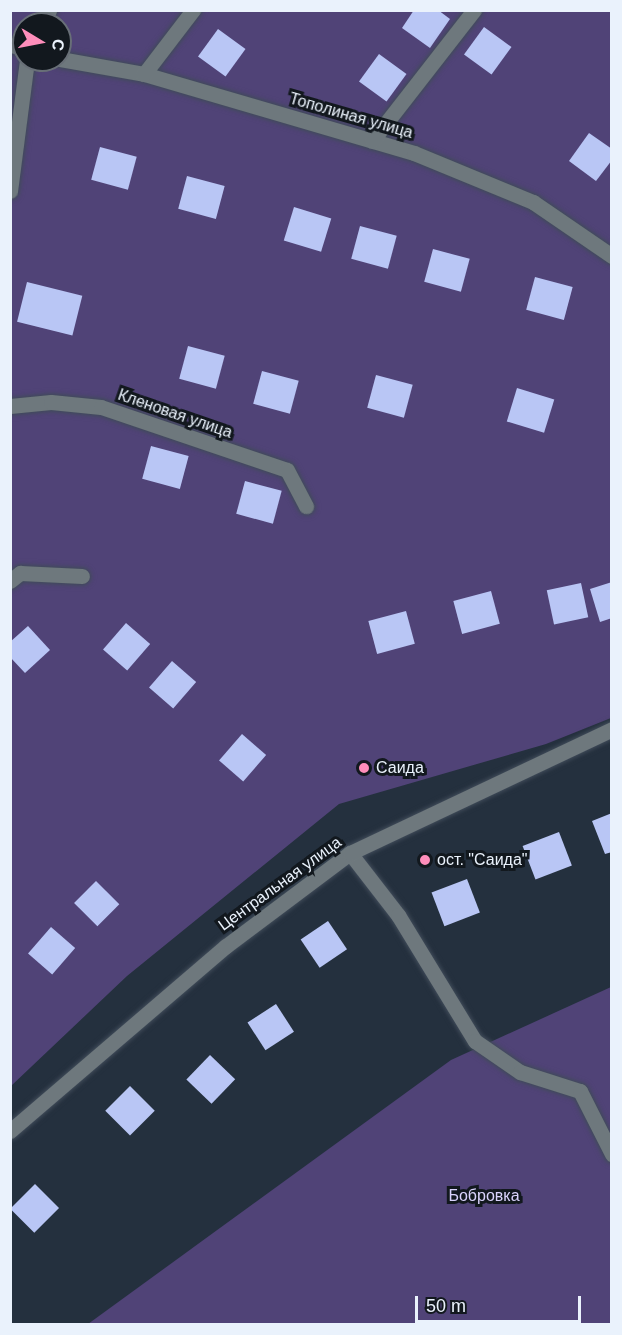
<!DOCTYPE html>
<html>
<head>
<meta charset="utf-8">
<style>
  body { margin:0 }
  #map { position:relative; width:622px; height:1335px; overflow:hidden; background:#24303e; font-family:Arial,sans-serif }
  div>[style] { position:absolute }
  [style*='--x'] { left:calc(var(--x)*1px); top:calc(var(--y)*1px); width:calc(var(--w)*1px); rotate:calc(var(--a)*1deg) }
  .green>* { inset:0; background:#504377 }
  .building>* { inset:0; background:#b9c6f5; transform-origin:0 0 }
  .roads { filter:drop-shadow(0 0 2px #404b59) drop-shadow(0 0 2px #404b59) }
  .minor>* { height:15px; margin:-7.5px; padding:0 7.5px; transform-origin:7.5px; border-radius:7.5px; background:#6e787d }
  .dots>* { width:16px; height:16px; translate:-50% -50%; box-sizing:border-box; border:3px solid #12181e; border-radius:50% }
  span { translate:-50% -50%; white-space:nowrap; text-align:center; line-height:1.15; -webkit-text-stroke:6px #12181e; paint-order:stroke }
  .street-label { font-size:16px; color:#eaf2fc }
  .poi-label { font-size:16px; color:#eaf2fc }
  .left { translate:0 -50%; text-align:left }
  .park-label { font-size:16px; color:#dad3fc }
  .frame { position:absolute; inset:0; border:12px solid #eaf2fc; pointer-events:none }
  .north { position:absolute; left:12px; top:12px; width:60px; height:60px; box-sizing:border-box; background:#12181e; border:2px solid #686f77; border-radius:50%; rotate:100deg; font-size:16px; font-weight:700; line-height:24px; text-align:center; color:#eaf2fc }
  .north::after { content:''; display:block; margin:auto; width:21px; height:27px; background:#fe8ebb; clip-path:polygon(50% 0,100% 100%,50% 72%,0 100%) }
  .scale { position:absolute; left:415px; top:1296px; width:166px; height:27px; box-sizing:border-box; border:3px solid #eaf2fc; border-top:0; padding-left:8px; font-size:18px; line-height:21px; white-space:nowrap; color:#eaf2fc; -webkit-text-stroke:4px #12181e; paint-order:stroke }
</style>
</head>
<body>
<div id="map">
  <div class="green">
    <i style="clip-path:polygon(evenodd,11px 11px,611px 11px,611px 718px,546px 744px,339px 804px,127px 976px,11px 1086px,11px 11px,24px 24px,60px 24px,60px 60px,24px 60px,24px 24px)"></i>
    <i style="clip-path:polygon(611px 987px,611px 1324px,88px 1324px,451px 1060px)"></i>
  </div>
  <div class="building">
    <i style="clip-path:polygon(414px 10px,438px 10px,450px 19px,430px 48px,402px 28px)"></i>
    <i style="left:484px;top:27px;width:34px;height:34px;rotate:36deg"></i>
    <i style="left:218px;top:29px;width:34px;height:34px;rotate:36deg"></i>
    <i style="left:379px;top:54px;width:34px;height:34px;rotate:36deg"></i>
    <i style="clip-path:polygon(589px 133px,612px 149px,612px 160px,596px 181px,569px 161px)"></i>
    <i style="left:100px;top:147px;width:38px;height:34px;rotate:15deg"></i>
    <i style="left:187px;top:176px;width:39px;height:34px;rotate:15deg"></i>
    <i style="left:294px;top:207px;width:39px;height:35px;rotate:17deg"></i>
    <i style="left:360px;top:226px;width:38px;height:34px;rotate:15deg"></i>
    <i style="left:433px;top:249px;width:38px;height:34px;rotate:15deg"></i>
    <i style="left:535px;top:277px;width:39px;height:34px;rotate:15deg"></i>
    <i style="left:27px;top:282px;width:57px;height:41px;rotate:14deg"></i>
    <i style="left:188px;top:346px;width:38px;height:34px;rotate:15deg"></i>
    <i style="left:262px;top:371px;width:38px;height:34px;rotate:15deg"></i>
    <i style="left:376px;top:375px;width:38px;height:34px;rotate:15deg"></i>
    <i style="left:517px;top:388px;width:39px;height:35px;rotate:17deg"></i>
    <i style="left:151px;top:446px;width:39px;height:34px;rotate:15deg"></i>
    <i style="left:245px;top:481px;width:38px;height:34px;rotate:15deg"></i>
    <i style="clip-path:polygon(612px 582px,612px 618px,600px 622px,590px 589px)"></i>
    <i style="left:581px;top:583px;width:35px;height:35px;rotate:78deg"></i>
    <i style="left:491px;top:591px;width:34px;height:39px;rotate:75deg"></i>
    <i style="left:406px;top:611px;width:34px;height:39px;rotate:75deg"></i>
    <i style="left:126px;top:623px;width:32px;height:35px;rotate:41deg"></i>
    <i style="clip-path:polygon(28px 626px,50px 650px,25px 673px,10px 657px,10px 642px)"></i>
    <i style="left:172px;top:661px;width:32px;height:35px;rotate:41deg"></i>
    <i style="left:242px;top:734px;width:32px;height:35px;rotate:41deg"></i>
    <i style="clip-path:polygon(612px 813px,612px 852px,605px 854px,592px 821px)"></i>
    <i style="left:559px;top:832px;width:36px;height:39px;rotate:69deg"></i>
    <i style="left:467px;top:879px;width:36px;height:38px;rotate:69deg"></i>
    <i style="left:96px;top:881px;width:33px;height:31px;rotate:45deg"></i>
    <i style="left:328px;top:921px;width:34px;height:33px;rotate:56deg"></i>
    <i style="left:51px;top:927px;width:32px;height:35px;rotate:41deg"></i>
    <i style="left:276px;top:1004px;width:33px;height:34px;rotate:57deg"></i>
    <i style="left:210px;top:1055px;width:35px;height:34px;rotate:44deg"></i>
    <i style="left:130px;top:1086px;width:35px;height:35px;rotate:45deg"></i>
    <i style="left:35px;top:1184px;width:34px;height:35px;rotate:45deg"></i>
  </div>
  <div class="roads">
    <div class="minor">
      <i style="--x:42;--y:24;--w:16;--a:-63"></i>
      <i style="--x:10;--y:45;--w:14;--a:12"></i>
      <i style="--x:60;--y:59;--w:85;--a:10.1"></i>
      <i style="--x:144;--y:74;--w:281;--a:16.3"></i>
      <i style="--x:414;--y:153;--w:129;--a:22.4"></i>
      <i style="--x:533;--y:202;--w:96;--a:34.4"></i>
      <i style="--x:144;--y:74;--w:81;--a:-52.6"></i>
      <i style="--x:372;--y:141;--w:166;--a:-52.1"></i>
      <i style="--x:10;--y:191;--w:132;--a:-82.6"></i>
      <i style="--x:10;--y:406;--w:41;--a:-5.6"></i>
      <i style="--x:51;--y:402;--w:50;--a:5.7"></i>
      <i style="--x:101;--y:407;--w:196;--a:18.7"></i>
      <i style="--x:287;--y:470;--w:41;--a:62.2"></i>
      <i style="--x:10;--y:581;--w:13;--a:-39"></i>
      <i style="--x:20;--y:573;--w:62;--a:2.8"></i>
      <i style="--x:350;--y:853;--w:78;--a:52.3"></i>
      <i style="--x:398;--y:915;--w:148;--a:58.6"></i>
      <i style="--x:475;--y:1041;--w:55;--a:34.6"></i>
      <i style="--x:520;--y:1072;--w:63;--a:17.6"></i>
      <i style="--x:580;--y:1091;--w:71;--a:63.1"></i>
      <i style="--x:10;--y:1131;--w:284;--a:-40.6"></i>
      <i style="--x:226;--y:946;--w:155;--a:-36.9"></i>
      <i style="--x:350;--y:853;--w:290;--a:-25.3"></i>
    </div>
  </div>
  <div class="dots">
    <i style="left:364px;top:768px;background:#fe8ebb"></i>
    <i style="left:425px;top:860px;background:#fe8ebb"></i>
  </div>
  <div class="street-label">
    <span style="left:351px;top:116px;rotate:16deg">Тополиная улица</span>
    <span style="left:175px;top:414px;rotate:19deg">Кленовая улица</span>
    <span style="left:280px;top:884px;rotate:-36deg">Центральная улица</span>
  </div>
  <div class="poi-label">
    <span class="left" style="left:376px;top:768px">Саида</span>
    <span class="left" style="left:437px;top:860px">ост. "Саида"</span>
  </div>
  <div class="park-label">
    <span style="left:484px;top:1196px">Бобровка</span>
  </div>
  <div class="frame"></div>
  <div class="north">С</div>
  <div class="scale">50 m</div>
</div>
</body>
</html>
